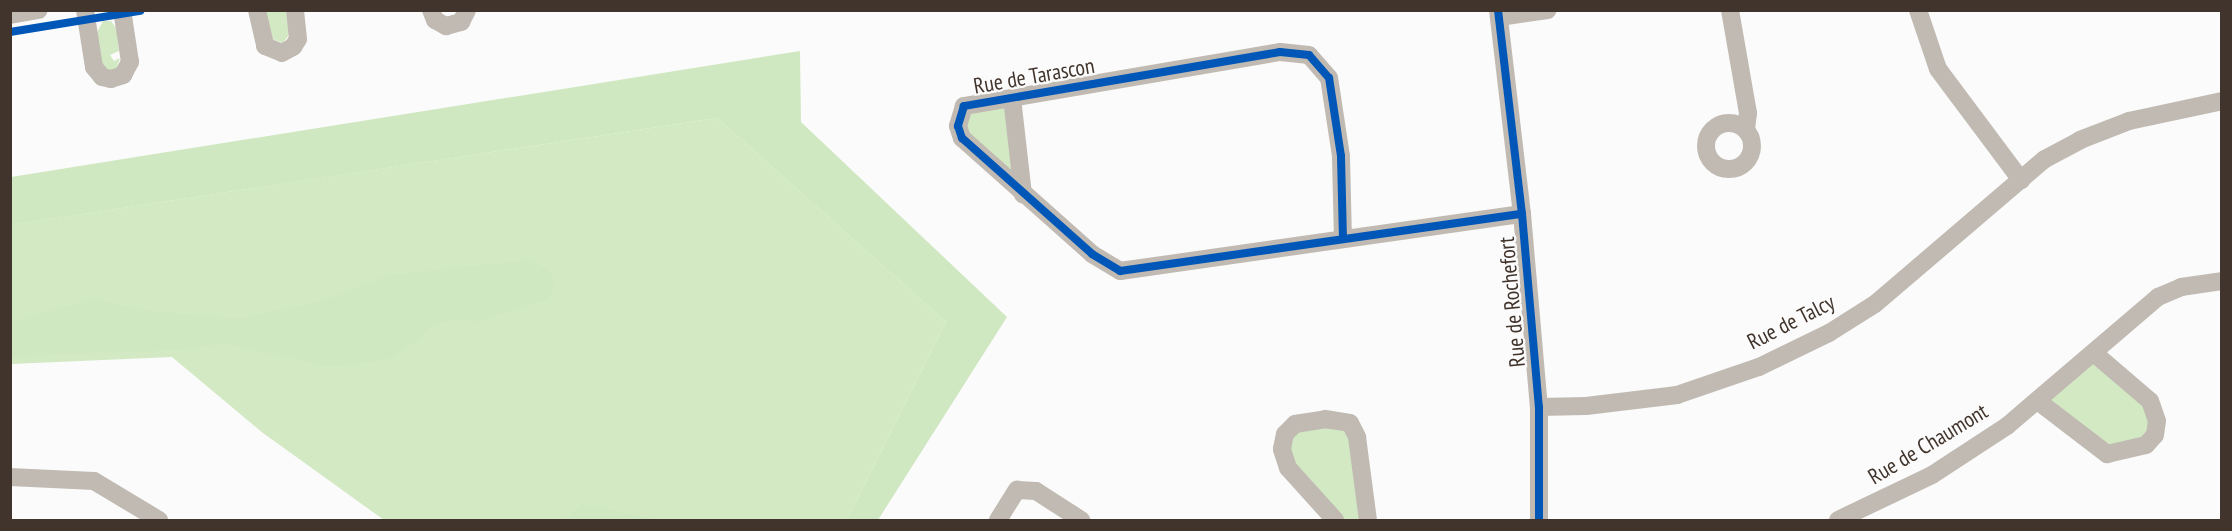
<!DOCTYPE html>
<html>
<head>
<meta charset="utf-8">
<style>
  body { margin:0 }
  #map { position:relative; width:2232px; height:531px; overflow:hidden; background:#fbfbfb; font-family:"PT Sans Narrow",sans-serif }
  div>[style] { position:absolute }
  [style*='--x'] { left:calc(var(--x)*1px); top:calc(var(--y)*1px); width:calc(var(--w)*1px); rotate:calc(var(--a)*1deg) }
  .green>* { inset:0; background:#d2e9c3 }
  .forest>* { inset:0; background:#d0e8c1 }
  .minor>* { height:18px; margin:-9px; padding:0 9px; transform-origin:9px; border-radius:9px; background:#c0bab2 }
  .minor>.ring { margin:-9px; padding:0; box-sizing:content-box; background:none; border:18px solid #c0bab2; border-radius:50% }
  .cycleway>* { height:8px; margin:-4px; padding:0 4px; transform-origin:4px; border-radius:4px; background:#0057b8 }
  span { translate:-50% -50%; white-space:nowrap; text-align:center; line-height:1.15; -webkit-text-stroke:4.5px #fbfbfb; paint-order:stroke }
  .street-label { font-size:22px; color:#41342c }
  .frame { position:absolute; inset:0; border:12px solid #41342c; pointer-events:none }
</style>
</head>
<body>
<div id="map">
  <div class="green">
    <i style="clip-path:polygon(266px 11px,286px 11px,289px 35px,283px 43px,272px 39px)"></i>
    <i style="clip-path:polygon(103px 21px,111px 21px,116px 28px,119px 51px,110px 55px,114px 61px,120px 58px,116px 70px,107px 70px,102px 64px,97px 32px)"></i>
    <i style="clip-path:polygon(1012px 98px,1023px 194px,962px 138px,964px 106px)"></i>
    <i style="clip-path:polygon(717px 118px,946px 322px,847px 520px,384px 520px,263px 433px,172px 357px,11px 364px,10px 225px)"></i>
    <i style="clip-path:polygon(2094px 353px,2150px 401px,2155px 435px,2107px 454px,2039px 402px)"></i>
    <i style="clip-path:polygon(1350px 423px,1368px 520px,1335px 520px,1288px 467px,1285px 434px)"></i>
  </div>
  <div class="forest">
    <i style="clip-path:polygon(800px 51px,801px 122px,1007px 317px,878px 520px,847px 520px,946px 322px,717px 118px,11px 225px,11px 177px)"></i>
    <i style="clip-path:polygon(531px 260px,550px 271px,555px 283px,549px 299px,478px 321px,450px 320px,430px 326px,422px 338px,389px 359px,329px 367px,224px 343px,178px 350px,11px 356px,11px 322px,94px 299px,144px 310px,238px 319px,325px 300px,389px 275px)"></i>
    <i style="clip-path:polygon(581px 504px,659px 520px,664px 520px,564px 520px)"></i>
  </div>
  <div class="minor">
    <i style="--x:85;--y:10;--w:58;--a:81"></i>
    <i style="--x:94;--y:67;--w:13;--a:51"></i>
    <i style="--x:102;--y:77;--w:9;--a:13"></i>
    <i style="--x:111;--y:79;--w:13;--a:-18"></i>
    <i style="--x:123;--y:75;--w:15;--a:-62"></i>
    <i style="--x:130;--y:62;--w:53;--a:-98.7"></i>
    <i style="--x:257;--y:10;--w:37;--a:77"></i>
    <i style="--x:265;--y:46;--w:18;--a:22"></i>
    <i style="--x:282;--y:53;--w:13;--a:-29"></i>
    <i style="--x:293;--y:47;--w:9;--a:-58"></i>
    <i style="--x:298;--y:39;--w:29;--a:-96"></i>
    <i style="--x:431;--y:10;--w:11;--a:68"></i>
    <i style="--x:435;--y:20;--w:13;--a:29"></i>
    <i style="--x:446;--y:26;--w:16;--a:-15"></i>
    <i style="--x:461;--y:22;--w:13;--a:-63"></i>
    <i style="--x:1498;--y:10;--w:205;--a:83.3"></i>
    <i style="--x:1522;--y:214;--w:194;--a:85"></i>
    <i style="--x:1539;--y:407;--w:113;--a:90"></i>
    <i style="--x:1730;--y:10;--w:105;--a:80.1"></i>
    <i style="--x:1748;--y:113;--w:17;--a:97"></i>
    <i style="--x:1918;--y:10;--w:62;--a:71.3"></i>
    <i style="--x:1938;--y:69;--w:139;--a:53.2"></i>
    <i style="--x:10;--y:15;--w:29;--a:-10"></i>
    <i style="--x:1499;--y:17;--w:49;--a:-8.1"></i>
    <i style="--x:1012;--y:98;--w:97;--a:83.5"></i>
    <i class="ring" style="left:1706px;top:123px;width:28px;height:28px"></i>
    <i style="--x:1343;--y:239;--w:83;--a:-91.4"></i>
    <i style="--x:1341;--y:156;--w:79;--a:-98.7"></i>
    <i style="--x:1329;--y:78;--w:30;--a:-131"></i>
    <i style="--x:1309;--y:55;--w:29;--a:-174"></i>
    <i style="--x:1280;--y:52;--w:321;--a:170.3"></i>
    <i style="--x:964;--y:106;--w:21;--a:107"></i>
    <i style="--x:958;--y:126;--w:13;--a:72"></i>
    <i style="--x:962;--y:138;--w:174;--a:41.7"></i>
    <i style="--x:1092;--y:254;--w:33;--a:31"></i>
    <i style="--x:1120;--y:271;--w:406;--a:-8.1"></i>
    <i style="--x:2039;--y:402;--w:86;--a:37.4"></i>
    <i style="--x:2107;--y:454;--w:40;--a:-13"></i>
    <i style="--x:2146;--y:445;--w:13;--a:-48"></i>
    <i style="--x:2155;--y:435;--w:14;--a:-82"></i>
    <i style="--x:2157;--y:421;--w:21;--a:-109"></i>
    <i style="--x:2150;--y:401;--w:74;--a:-139.4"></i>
    <i style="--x:1539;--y:407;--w:47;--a:-1.2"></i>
    <i style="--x:1586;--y:406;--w:92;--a:-6.9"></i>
    <i style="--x:1677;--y:395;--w:87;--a:-18.9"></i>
    <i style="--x:1759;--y:367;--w:78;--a:-25.9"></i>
    <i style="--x:1829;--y:333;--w:54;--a:-32.2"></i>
    <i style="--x:1875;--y:304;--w:223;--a:-40.5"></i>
    <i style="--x:2045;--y:159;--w:40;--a:-28"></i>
    <i style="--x:2080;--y:140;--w:53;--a:-21.2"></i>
    <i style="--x:2129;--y:121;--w:95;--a:-12.1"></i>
    <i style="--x:10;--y:477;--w:84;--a:2.7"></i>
    <i style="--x:94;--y:481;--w:76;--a:31"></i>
    <i style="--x:998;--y:520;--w:36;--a:-58"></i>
    <i style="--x:1017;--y:490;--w:19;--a:3"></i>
    <i style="--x:1036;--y:491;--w:54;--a:32.8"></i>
    <i style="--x:1335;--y:520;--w:70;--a:-132.1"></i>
    <i style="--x:1288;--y:468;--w:20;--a:-108"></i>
    <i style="--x:1282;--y:449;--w:15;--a:-79"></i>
    <i style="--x:1285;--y:434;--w:14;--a:-45"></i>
    <i style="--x:1295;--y:424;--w:30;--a:-9"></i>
    <i style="--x:1325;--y:419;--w:25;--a:9"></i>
    <i style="--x:1350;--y:423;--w:16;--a:63"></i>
    <i style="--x:1357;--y:437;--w:84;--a:82.5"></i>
    <i style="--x:1838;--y:520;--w:104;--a:-25.6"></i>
    <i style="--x:1932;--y:475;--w:90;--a:-33.2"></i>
    <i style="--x:2007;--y:426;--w:199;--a:-40.5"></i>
    <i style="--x:2158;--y:297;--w:25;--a:-23"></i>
    <i style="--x:2181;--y:287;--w:41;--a:-8.3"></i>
  </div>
  <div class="cycleway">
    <i style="--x:1498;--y:10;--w:205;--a:83.3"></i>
    <i style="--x:1522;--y:214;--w:194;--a:85"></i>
    <i style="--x:1539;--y:407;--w:113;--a:90"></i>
    <i style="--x:10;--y:32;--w:132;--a:-9.2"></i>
    <i style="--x:1343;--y:239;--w:83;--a:-91.4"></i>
    <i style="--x:1341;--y:156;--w:79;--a:-98.7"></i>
    <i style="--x:1329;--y:78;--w:30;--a:-131"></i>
    <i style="--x:1309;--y:55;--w:29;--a:-174"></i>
    <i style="--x:1280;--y:52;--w:321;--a:170.3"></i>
    <i style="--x:964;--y:106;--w:21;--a:107"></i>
    <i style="--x:958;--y:126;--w:13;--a:72"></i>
    <i style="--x:962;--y:138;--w:174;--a:41.7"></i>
    <i style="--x:1092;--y:254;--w:33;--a:31"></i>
    <i style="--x:1120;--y:271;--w:406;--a:-8.1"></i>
  </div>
  <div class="street-label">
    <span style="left:1034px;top:76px;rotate:-10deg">Rue de Tarascon</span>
    <span style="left:1512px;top:302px;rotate:-95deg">Rue de Rochefort</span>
    <span style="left:1791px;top:322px;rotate:-27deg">Rue de Talcy</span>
    <span style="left:1928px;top:444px;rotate:-31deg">Rue de Chaumont</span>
  </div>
  <div class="frame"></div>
</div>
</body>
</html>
